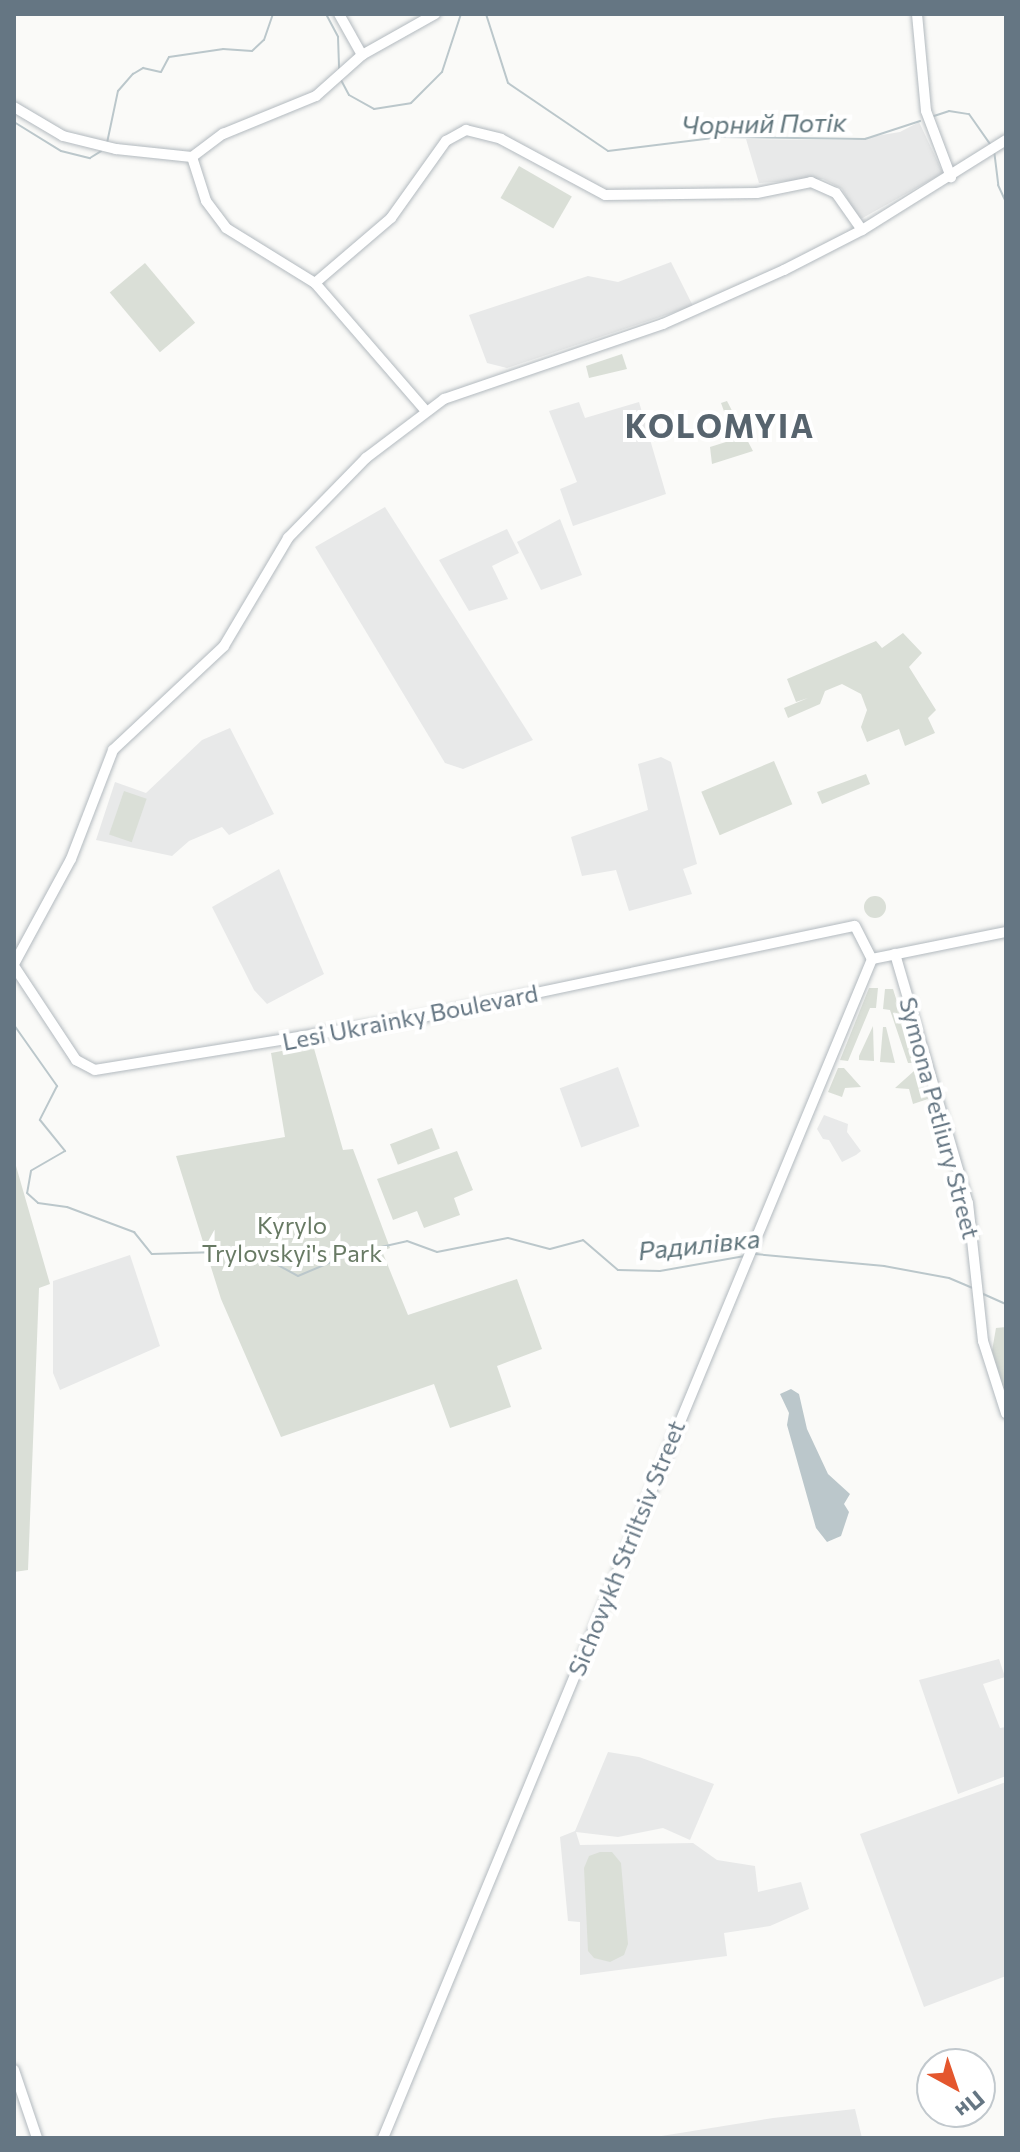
<!DOCTYPE html>
<html>
<head>
<meta charset="utf-8">
<style>
  body { margin:0 }
  #map { position:relative; width:1020px; height:2152px; overflow:hidden; background:#fafaf8; font-family:Commissioner,sans-serif }
  div>[style] { position:absolute }
  [style*='--x'] { left:calc(var(--x)*1px); top:calc(var(--y)*1px); width:calc(var(--w)*1px); rotate:calc(var(--a)*1deg) }
  .built>* { inset:0; background:#e8e9e9; transform-origin:0 0 }
  .green>* { inset:0; background:#dadfd7; transform-origin:0 0 }
  .round { border-radius:50% }
  .water>* { inset:0; background:#bbc7cb }
  .stream>* { height:2px; margin:-1px; padding:0 1px; transform-origin:1px; border-radius:1px; background:#bbc7cb }
  .roads { filter:drop-shadow(0 0 2px #b3babf) drop-shadow(0 0 2px #b3babf) }
  .secondary>* { height:10px; margin:-5px; padding:0 5px; transform-origin:5px; border-radius:5px; background:#fff }
  span { translate:-50% -50%; white-space:nowrap; text-align:center; line-height:1.15; -webkit-text-stroke:8px #fff; paint-order:stroke }
  .street-label { font-size:24px; color:#657683 }
  .park-label { font-size:24px; color:#687a64 }
  .water-label { font-size:26px; color:#60757c; font-style:italic }
  .district-label { font-size:32px; color:#57646e; font-weight:700; letter-spacing:2px }
  .frame { position:absolute; inset:0; border:16px solid #657683; pointer-events:none }
  .north { position:absolute; left:916px; top:2048px; width:80px; height:80px; box-sizing:border-box; background:#fff; border:2px solid #c1c8cd; border-radius:50%; rotate:140deg; font-size:22px; font-weight:700; line-height:32px; text-align:center; color:#657683 }
  .north::after { content:''; display:block; margin:auto; width:28px; height:36px; background:#e4572e; clip-path:polygon(50% 0,100% 100%,50% 72%,0 100%) }
</style>
</head>
<body>
<div id="map">
  <div class="built">
    <i style="clip-path:polygon(919px 122px,943px 173px,859px 220px,842px 189px,823px 179px,759px 183px,746px 139px,851px 140px,900px 132px)"></i>
    <i style="clip-path:polygon(671px 262px,693px 306px,507px 368px,487px 363px,469px 315px,588px 276px,618px 282px)"></i>
    <i style="clip-path:polygon(579px 402px,585px 418px,639px 402px,666px 494px,573px 526px,560px 489px,577px 482px,549px 411px)"></i>
    <i style="clip-path:polygon(385px 507px,533px 740px,463px 769px,445px 763px,315px 547px)"></i>
    <i style="clip-path:polygon(560px 519px,582px 575px,541px 590px,517px 542px)"></i>
    <i style="clip-path:polygon(507px 529px,519px 553px,492px 566px,508px 599px,469px 611px,439px 560px)"></i>
    <i style="clip-path:polygon(230px 728px,274px 814px,229px 835px,222px 827px,189px 841px,172px 856px,96px 840px,115px 782px,146px 793px,202px 740px)"></i>
    <i style="clip-path:polygon(661px 757px,671px 762px,697px 864px,683px 869px,692px 894px,629px 911px,616px 870px,582px 876px,571px 837px,648px 810px,638px 764px)"></i>
    <i style="clip-path:polygon(279px 869px,324px 974px,267px 1004px,254px 990px,212px 907px)"></i>
    <i style="left:618px;top:1067px;width:63px;height:62px;rotate:70deg"></i>
    <i style="clip-path:polygon(824px 1115px,848px 1124px,847px 1132px,861px 1151px,856px 1155px,842px 1162px,829px 1140px,823px 1139px,817px 1129px)"></i>
    <i style="clip-path:polygon(130px 1255px,160px 1346px,60px 1390px,53px 1373px,53px 1281px)"></i>
    <i style="clip-path:polygon(999px 1659px,1005px 1677px,983px 1684px,1000px 1728px,1006px 1727px,1006px 1776px,958px 1794px,919px 1680px)"></i>
    <i style="clip-path:polygon(608px 1752px,639px 1757px,714px 1784px,690px 1840px,663px 1828px,618px 1837px,576px 1832px,580px 1845px,693px 1843px,717px 1860px,755px 1866px,758px 1892px,801px 1882px,809px 1909px,770px 1926px,724px 1933px,727px 1956px,580px 1975px,580px 1922px,568px 1921px,560px 1837px,575px 1831px)"></i>
    <i style="clip-path:polygon(1006px 1782px,1006px 1976px,924px 2007px,860px 1834px)"></i>
    <i style="clip-path:polygon(855px 2109px,862px 2138px,649px 2138px,773px 2118px)"></i>
  </div>
  <div class="green">
    <i style="left:519px;top:166px;width:61px;height:37px;rotate:30deg"></i>
    <i style="left:145px;top:263px;width:78px;height:46px;rotate:50deg"></i>
    <i style="clip-path:polygon(622px 354px,627px 369px,589px 378px,586px 366px)"></i>
    <i style="clip-path:polygon(727px 401px,742px 430px,732px 433px,721px 403px)"></i>
    <i style="clip-path:polygon(745px 436px,753px 451px,712px 464px,710px 447px)"></i>
    <i style="clip-path:polygon(903px 633px,922px 653px,909px 667px,936px 710px,928px 718px,935px 733px,905px 746px,899px 729px,867px 742px,861px 727px,867px 710px,861px 694px,842px 684px,825px 691px,820px 704px,788px 718px,784px 708px,808px 698px,796px 702px,787px 679px,876px 641px,882px 648px)"></i>
    <i style="left:774px;top:761px;width:47px;height:79px;rotate:67deg"></i>
    <i style="clip-path:polygon(866px 774px,870px 784px,822px 804px,817px 792px)"></i>
    <i style="left:124px;top:791px;width:24px;height:46px;rotate:19deg"></i>
    <i class="round" style="left:864px;top:896px;width:22px;height:22px"></i>
    <i style="clip-path:polygon(869px 988px,878px 988px,876px 1008px,870px 1008px,848px 1061px,840px 1060px)"></i>
    <i style="clip-path:polygon(885px 989px,893px 989px,916px 1063px,908px 1063px,890px 1010px,883px 1009px)"></i>
    <i style="clip-path:polygon(873px 1026px,874px 1061px,859px 1060px,859px 1056px)"></i>
    <i style="clip-path:polygon(883px 1027px,886px 1027px,895px 1063px,880px 1062px)"></i>
    <i style="clip-path:polygon(313px 1045px,343px 1150px,353px 1149px,390px 1248px,382px 1251px,408px 1315px,517px 1279px,542px 1349px,497px 1366px,511px 1407px,450px 1428px,434px 1384px,281px 1437px,221px 1299px,176px 1156px,285px 1137px,271px 1053px)"></i>
    <i style="clip-path:polygon(838px 1068px,844px 1068px,861px 1087px,845px 1088px,842px 1097px,828px 1092px)"></i>
    <i style="clip-path:polygon(914px 1071px,920px 1072px,928px 1099px,913px 1104px,909px 1089px,895px 1088px)"></i>
    <i style="left:432px;top:1128px;width:22px;height:45px;rotate:69deg"></i>
    <i style="clip-path:polygon(457px 1151px,473px 1190px,454px 1198px,460px 1215px,424px 1228px,417px 1211px,393px 1220px,377px 1179px)"></i>
    <i style="clip-path:polygon(14px 1159px,50px 1284px,39px 1288px,28px 1570px,14px 1572px)"></i>
    <i style="clip-path:polygon(1006px 1327px,1006px 1398px,992px 1351px,996px 1328px)"></i>
    <i style="clip-path:polygon(600px 1852px,612px 1852px,621px 1863px,628px 1944px,624px 1955px,610px 1962px,594px 1958px,588px 1951px,584px 1868px,589px 1856px)"></i>
  </div>
  <div class="water">
    <i style="clip-path:polygon(791px 1389px,799px 1394px,807px 1429px,828px 1474px,850px 1494px,844px 1504px,849px 1512px,841px 1536px,827px 1542px,816px 1528px,787px 1425px,789px 1413px,780px 1394px)"></i>
  </div>
  <div class="stream">
    <i style="--x:326;--y:14;--w:26;--a:62"></i>
    <i style="--x:338;--y:37;--w:32;--a:88"></i>
    <i style="--x:486;--y:14;--w:72;--a:72.3"></i>
    <i style="--x:508;--y:83;--w:121;--a:34.2"></i>
    <i style="--x:608;--y:151;--w:114;--a:-7.1"></i>
    <i style="--x:721;--y:137;--w:144;--a:0.8"></i>
    <i style="--x:865;--y:139;--w:58;--a:-18.1"></i>
    <i style="--x:341;--y:80;--w:17;--a:62"></i>
    <i style="--x:349;--y:95;--w:29;--a:29"></i>
    <i style="--x:374;--y:109;--w:37;--a:-9"></i>
    <i style="--x:411;--y:103;--w:44;--a:-45"></i>
    <i style="--x:442;--y:72;--w:61;--a:-71.9"></i>
    <i style="--x:934;--y:116;--w:16;--a:-18"></i>
    <i style="--x:949;--y:111;--w:20;--a:9"></i>
    <i style="--x:969;--y:114;--w:38;--a:55"></i>
    <i style="--x:14;--y:122;--w:55;--a:31.7"></i>
    <i style="--x:61;--y:151;--w:30;--a:14"></i>
    <i style="--x:90;--y:158;--w:13;--a:-32"></i>
    <i style="--x:107;--y:143;--w:53;--a:-78.1"></i>
    <i style="--x:118;--y:91;--w:23;--a:-49"></i>
    <i style="--x:133;--y:74;--w:12;--a:-31"></i>
    <i style="--x:143;--y:68;--w:18;--a:13"></i>
    <i style="--x:161;--y:72;--w:17;--a:-62"></i>
    <i style="--x:169;--y:57;--w:55;--a:-8.4"></i>
    <i style="--x:223;--y:49;--w:29;--a:4"></i>
    <i style="--x:252;--y:51;--w:16;--a:-43"></i>
    <i style="--x:264;--y:40;--w:28;--a:-71"></i>
    <i style="--x:994;--y:150;--w:35;--a:83"></i>
    <i style="--x:998;--y:185;--w:19;--a:65"></i>
    <i style="--x:14;--y:1025;--w:75;--a:54.8"></i>
    <i style="--x:57;--y:1086;--w:38;--a:117"></i>
    <i style="--x:40;--y:1120;--w:40;--a:51"></i>
    <i style="--x:65;--y:1151;--w:39;--a:150"></i>
    <i style="--x:31;--y:1171;--w:22;--a:100"></i>
    <i style="--x:27;--y:1193;--w:15;--a:42"></i>
    <i style="--x:38;--y:1203;--w:29;--a:8"></i>
    <i style="--x:67;--y:1207;--w:72;--a:20.5"></i>
    <i style="--x:134;--y:1232;--w:28;--a:51"></i>
    <i style="--x:152;--y:1254;--w:100;--a:-1.7"></i>
    <i style="--x:252;--y:1251;--w:52;--a:28.5"></i>
    <i style="--x:298;--y:1276;--w:56;--a:-22.9"></i>
    <i style="--x:350;--y:1254;--w:58;--a:-12.8"></i>
    <i style="--x:407;--y:1241;--w:32;--a:20"></i>
    <i style="--x:437;--y:1252;--w:72;--a:-11.2"></i>
    <i style="--x:508;--y:1238;--w:43;--a:14.7"></i>
    <i style="--x:550;--y:1249;--w:34;--a:-15"></i>
    <i style="--x:583;--y:1240;--w:46;--a:40.6"></i>
    <i style="--x:618;--y:1270;--w:42;--a:1.4"></i>
    <i style="--x:660;--y:1271;--w:86;--a:-10"></i>
    <i style="--x:755;--y:1254;--w:130;--a:5.3"></i>
    <i style="--x:884;--y:1266;--w:66;--a:10.5"></i>
    <i style="--x:949;--y:1278;--w:25;--a:23"></i>
    <i style="--x:981;--y:1293;--w:27;--a:24"></i>
  </div>
  <div class="roads">
    <div class="secondary">
      <i style="--x:339;--y:14;--w:47;--a:60.7"></i>
      <i style="--x:917;--y:14;--w:97;--a:84.7"></i>
      <i style="--x:926;--y:111;--w:71;--a:69.3"></i>
      <i style="--x:14;--y:107;--w:57;--a:30.6"></i>
      <i style="--x:63;--y:136;--w:55;--a:13.8"></i>
      <i style="--x:116;--y:149;--w:76;--a:6"></i>
      <i style="--x:192;--y:157;--w:46;--a:72.3"></i>
      <i style="--x:206;--y:201;--w:34;--a:53"></i>
      <i style="--x:226;--y:228;--w:105;--a:31.7"></i>
      <i style="--x:315;--y:283;--w:168;--a:49.1"></i>
      <i style="--x:192;--y:157;--w:39;--a:-37"></i>
      <i style="--x:223;--y:134;--w:100;--a:-22.2"></i>
      <i style="--x:316;--y:96;--w:62;--a:-41.7"></i>
      <i style="--x:362;--y:55;--w:84;--a:-29.3"></i>
      <i style="--x:315;--y:283;--w:100;--a:-40.5"></i>
      <i style="--x:391;--y:218;--w:95;--a:-54.5"></i>
      <i style="--x:446;--y:141;--w:23;--a:-29"></i>
      <i style="--x:466;--y:130;--w:36;--a:14"></i>
      <i style="--x:501;--y:139;--w:118;--a:28.3"></i>
      <i style="--x:605;--y:195;--w:152;--a:-0.8"></i>
      <i style="--x:757;--y:193;--w:55;--a:-11.5"></i>
      <i style="--x:811;--y:182;--w:27;--a:24"></i>
      <i style="--x:836;--y:193;--w:45;--a:54.9"></i>
      <i style="--x:895;--y:954;--w:259;--a:73.7"></i>
      <i style="--x:968;--y:1203;--w:139;--a:83.8"></i>
      <i style="--x:983;--y:1341;--w:76;--a:72.3"></i>
      <i style="--x:872;--y:959;--w:137;--a:-11.4"></i>
      <i style="--x:14;--y:964;--w:119;--a:-61.5"></i>
      <i style="--x:71;--y:859;--w:117;--a:-68.9"></i>
      <i style="--x:113;--y:750;--w:152;--a:-43.1"></i>
      <i style="--x:224;--y:646;--w:126;--a:-59.3"></i>
      <i style="--x:288;--y:538;--w:112;--a:-45.7"></i>
      <i style="--x:366;--y:458;--w:98;--a:-37.1"></i>
      <i style="--x:444;--y:399;--w:231;--a:-18.9"></i>
      <i style="--x:663;--y:324;--w:133;--a:-24.1"></i>
      <i style="--x:784;--y:270;--w:88;--a:-27.1"></i>
      <i style="--x:862;--y:230;--w:170;--a:-32"></i>
      <i style="--x:14;--y:966;--w:113;--a:56.6"></i>
      <i style="--x:76;--y:1060;--w:21;--a:28"></i>
      <i style="--x:95;--y:1070;--w:331;--a:-9.2"></i>
      <i style="--x:422;--y:1017;--w:442;--a:-11.9"></i>
      <i style="--x:855;--y:926;--w:37;--a:63"></i>
      <i style="--x:14;--y:2070;--w:72;--a:71.3"></i>
      <i style="--x:383;--y:2138;--w:1276;--a:-67.47"></i>
    </div>
  </div>
  <div class="street-label">
    <span style="left:410px;top:1017px;rotate:-11deg">Lesi Ukrainky Boulevard</span>
    <span style="left:940px;top:1118px;rotate:75deg">Symona Petliury Street</span>
    <span style="left:626px;top:1548px;rotate:-68deg">Sichovykh Striltsiv Street</span>
  </div>
  <div class="park-label">
    <span style="left:292px;top:1239px">Kyrylo<br>Trylovskyi's Park</span>
  </div>
  <div class="water-label">
    <span style="left:764px;top:123px;rotate:-1deg">Чорний Потік</span>
    <span style="left:699px;top:1244px;rotate:-6deg">Радилівка</span>
  </div>
  <div class="district-label">
    <span style="left:720px;top:425px">KOLOMYIA</span>
  </div>
  <div class="frame"></div>
  <div class="north">Пн</div>
</div>
</body>
</html>
